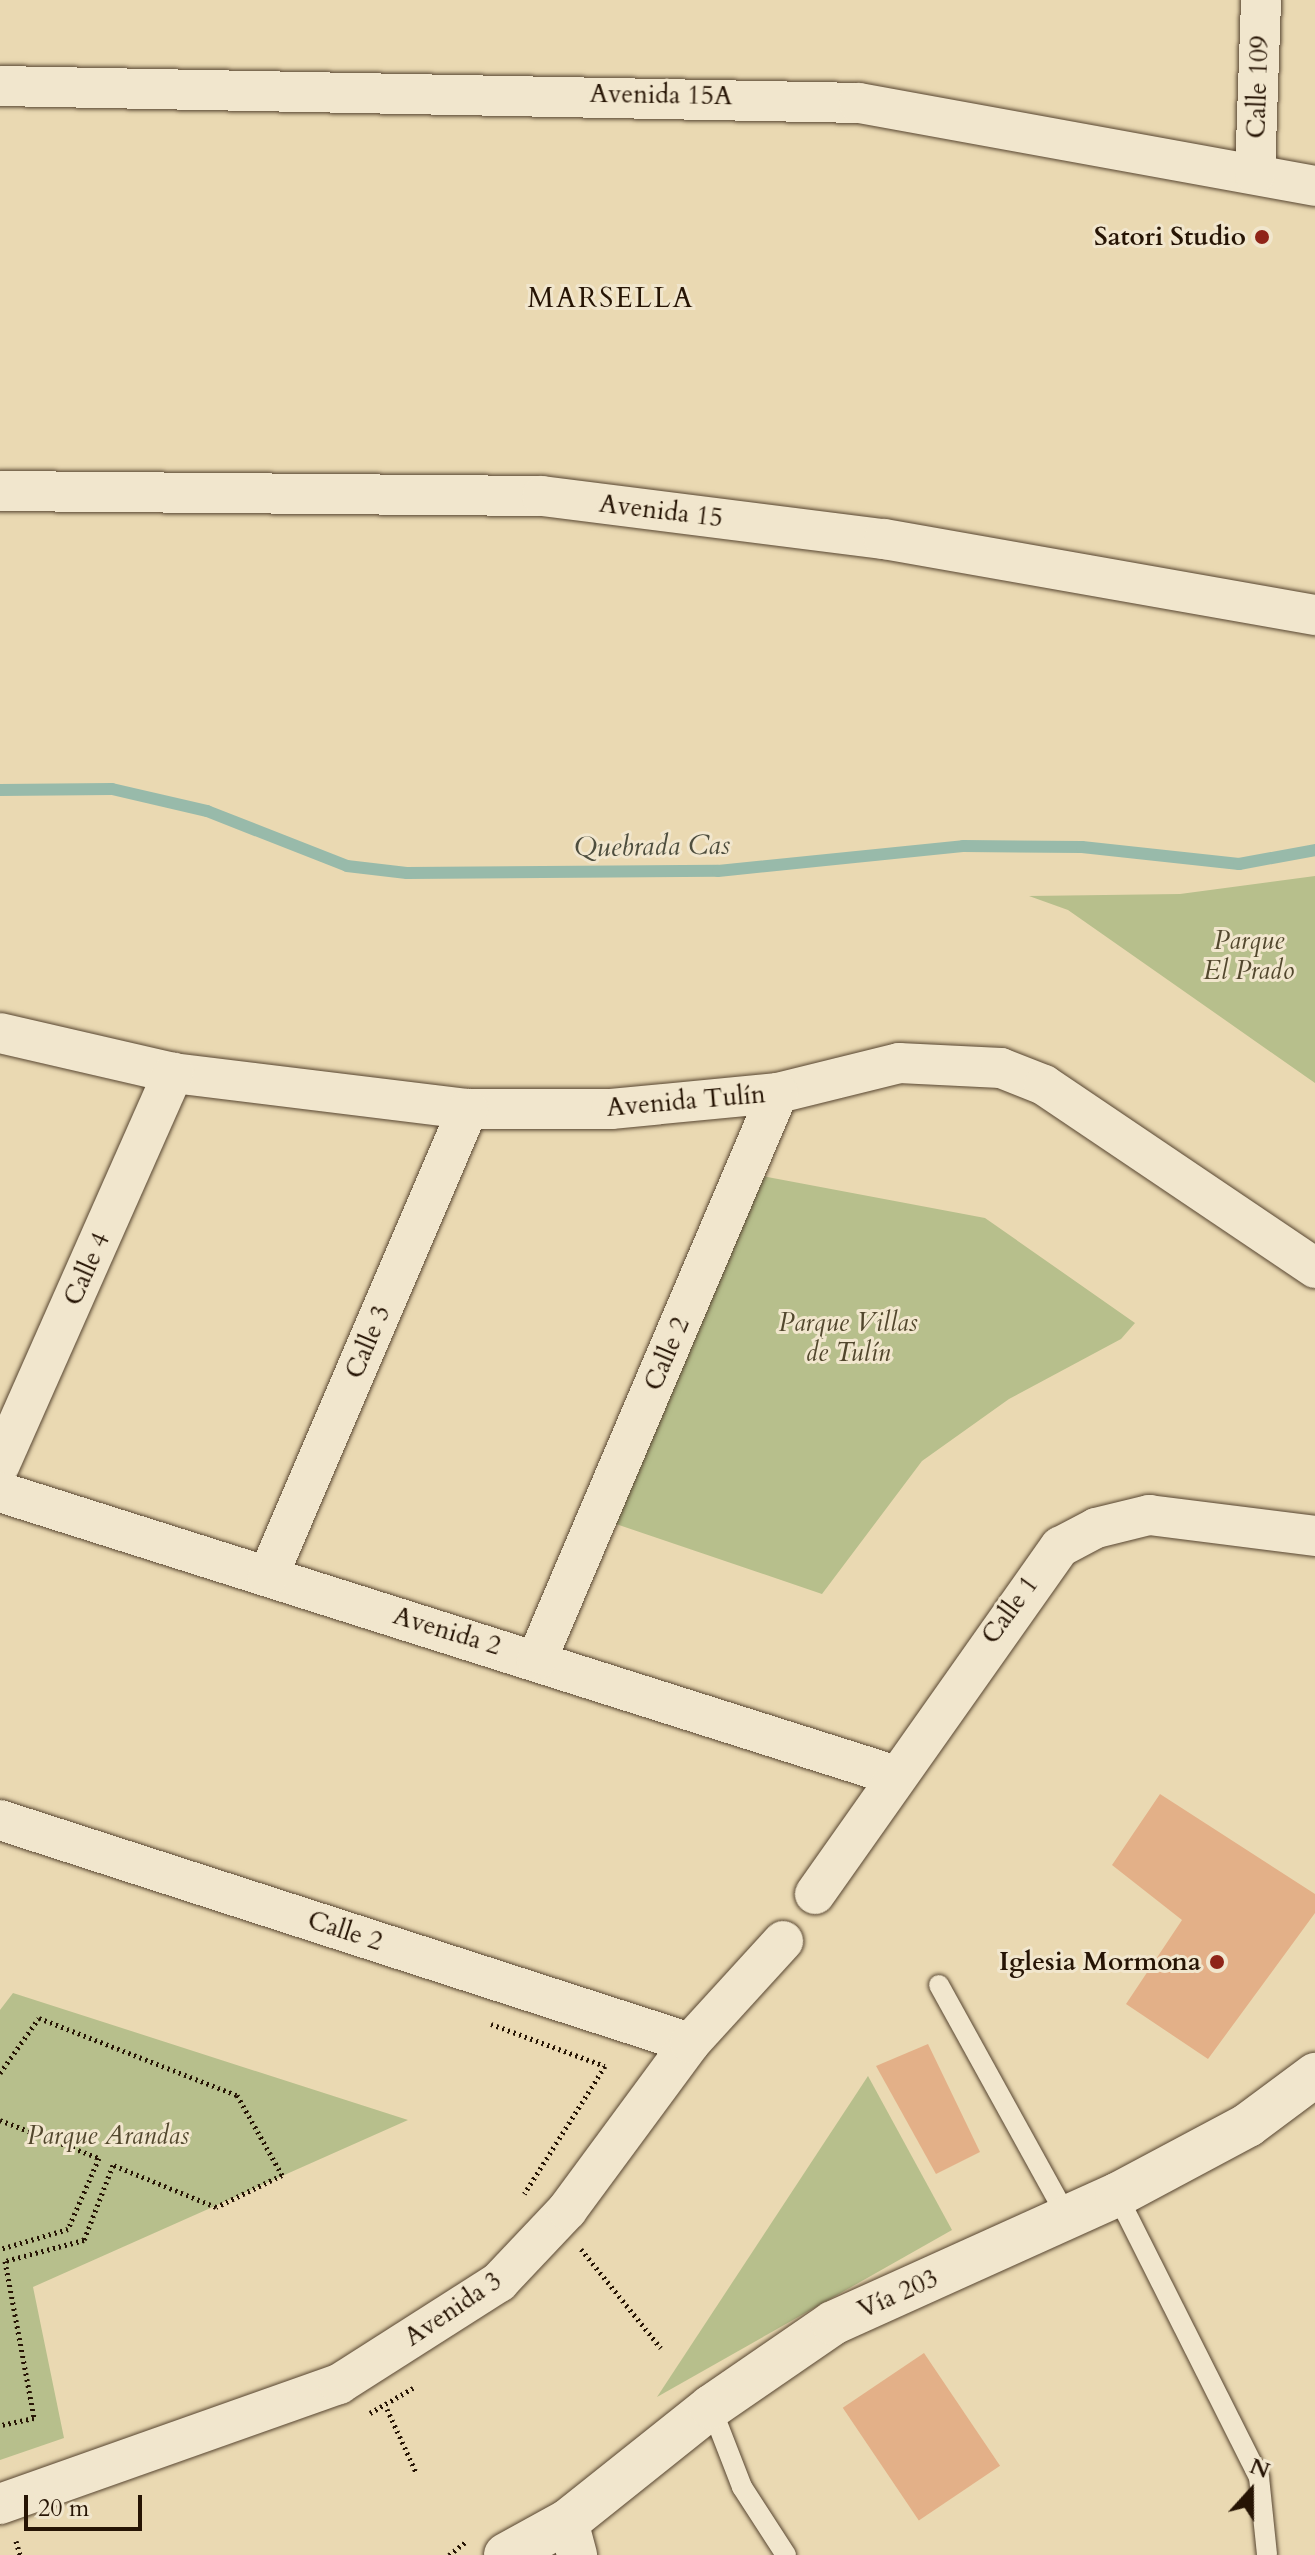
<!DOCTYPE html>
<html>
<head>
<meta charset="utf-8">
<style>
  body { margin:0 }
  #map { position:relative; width:1315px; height:2555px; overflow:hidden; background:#ead9b2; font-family:Cardo,serif }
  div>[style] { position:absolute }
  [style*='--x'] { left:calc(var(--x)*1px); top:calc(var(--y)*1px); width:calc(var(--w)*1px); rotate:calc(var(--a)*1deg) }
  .green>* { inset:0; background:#b7bf8c }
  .stream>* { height:12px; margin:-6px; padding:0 6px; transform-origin:6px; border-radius:6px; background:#98baaa }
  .building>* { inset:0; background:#e3b088; transform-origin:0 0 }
  .path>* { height:5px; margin-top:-2.5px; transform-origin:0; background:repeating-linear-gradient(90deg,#261404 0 2px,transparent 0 6px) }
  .roads { filter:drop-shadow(0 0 2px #574530) drop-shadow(0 0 2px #574530) }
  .lane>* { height:20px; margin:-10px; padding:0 10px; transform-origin:10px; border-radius:10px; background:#f1e6cd }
  .street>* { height:40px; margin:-20px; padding:0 20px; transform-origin:20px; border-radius:20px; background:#f1e6cd }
  .secondary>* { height:44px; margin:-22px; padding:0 22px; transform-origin:22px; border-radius:22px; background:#f1e6cd }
  .dots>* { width:22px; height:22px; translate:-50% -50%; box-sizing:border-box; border:4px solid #f1e6cd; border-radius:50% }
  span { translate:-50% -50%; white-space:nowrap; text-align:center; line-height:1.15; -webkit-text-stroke:6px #f1e6cd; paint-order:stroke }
  .street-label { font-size:26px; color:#261404 }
  .poi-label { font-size:26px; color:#261404; font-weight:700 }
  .right { translate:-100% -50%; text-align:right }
  .park-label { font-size:26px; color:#52472d; font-style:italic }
  .neighbourhood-label { font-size:28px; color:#261404; letter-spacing:2px }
  .water-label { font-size:28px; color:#4e4e3e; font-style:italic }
  .north { position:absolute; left:1211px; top:2451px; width:80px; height:80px; -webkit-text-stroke:6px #f1e6cd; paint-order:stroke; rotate:21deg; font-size:22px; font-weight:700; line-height:32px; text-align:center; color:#261404 }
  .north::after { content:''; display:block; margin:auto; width:28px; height:36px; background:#261404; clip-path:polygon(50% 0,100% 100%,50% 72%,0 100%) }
  .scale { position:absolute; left:24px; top:2495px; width:118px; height:36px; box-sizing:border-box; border:4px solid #261404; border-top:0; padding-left:10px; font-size:24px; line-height:28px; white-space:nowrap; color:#261404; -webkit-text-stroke:6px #f1e6cd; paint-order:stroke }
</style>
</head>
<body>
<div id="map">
  <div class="green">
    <i style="clip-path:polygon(1315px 876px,1315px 1083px,1068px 910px,1029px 896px,1180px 894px)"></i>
    <i style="clip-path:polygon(762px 1176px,985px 1218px,1135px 1323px,1121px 1339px,1009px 1399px,922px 1461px,822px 1594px,613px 1523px)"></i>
    <i style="clip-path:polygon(13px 1993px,408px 2120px,33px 2287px,64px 2438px,0 2460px,0 2010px)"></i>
    <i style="clip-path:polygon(868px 2076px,952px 2230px,657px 2397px)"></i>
  </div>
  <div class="stream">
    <i style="--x:0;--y:790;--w:112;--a:-0.5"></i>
    <i style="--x:112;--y:789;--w:98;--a:13"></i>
    <i style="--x:207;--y:811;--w:150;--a:21.4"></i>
    <i style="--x:347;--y:866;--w:60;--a:6.7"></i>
    <i style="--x:407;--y:873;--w:311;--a:-0.4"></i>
    <i style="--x:718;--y:871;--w:246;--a:-5.8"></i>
    <i style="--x:963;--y:846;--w:119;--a:0.5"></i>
    <i style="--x:1082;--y:847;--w:158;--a:6.2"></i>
    <i style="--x:1239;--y:864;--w:77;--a:-10.4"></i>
  </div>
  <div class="building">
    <i style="clip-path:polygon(1160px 1794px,1315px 1894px,1315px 1913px,1208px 2059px,1126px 2004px,1182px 1920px,1112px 1865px)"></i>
    <i style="clip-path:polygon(928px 2044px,980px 2152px,936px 2174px,876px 2066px)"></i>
    <i style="left:924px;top:2353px;width:136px;height:98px;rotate:56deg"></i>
  </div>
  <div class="path">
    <i style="--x:491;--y:2024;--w:121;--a:20.2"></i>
    <i style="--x:605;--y:2066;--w:151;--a:122.3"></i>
    <i style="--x:0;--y:2073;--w:67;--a:-54.7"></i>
    <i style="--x:39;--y:2018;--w:212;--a:21.3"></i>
    <i style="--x:237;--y:2095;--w:92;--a:60.6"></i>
    <i style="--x:282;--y:2175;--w:73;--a:154.1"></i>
    <i style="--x:216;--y:2207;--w:111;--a:-157.8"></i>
    <i style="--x:113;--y:2165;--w:80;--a:111.1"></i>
    <i style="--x:84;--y:2240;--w:82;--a:165.1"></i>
    <i style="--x:5;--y:2261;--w:160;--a:79.5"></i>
    <i style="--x:34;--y:2418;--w:35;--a:168"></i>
    <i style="--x:0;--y:2120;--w:106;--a:21"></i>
    <i style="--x:99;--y:2158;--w:77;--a:113.6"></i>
    <i style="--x:68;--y:2229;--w:71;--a:163.6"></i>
    <i style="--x:581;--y:2249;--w:127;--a:51.1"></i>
    <i style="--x:387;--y:2409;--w:69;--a:65.3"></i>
    <i style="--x:370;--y:2413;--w:50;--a:-30.2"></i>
    <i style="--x:16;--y:2541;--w:15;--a:74"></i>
    <i style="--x:449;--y:2555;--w:23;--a:-38"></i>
  </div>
  <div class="roads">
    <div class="lane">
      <i style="--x:939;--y:1985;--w:265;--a:61.1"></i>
      <i style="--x:1117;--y:2195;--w:316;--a:63.3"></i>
      <i style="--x:1259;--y:2477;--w:78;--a:84.1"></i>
      <i style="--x:711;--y:2407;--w:86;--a:68.8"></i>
      <i style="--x:742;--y:2487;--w:81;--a:57.1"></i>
    </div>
    <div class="street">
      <i style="--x:0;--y:86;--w:859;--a:1.13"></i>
      <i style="--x:859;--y:103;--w:463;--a:10.3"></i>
      <i style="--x:1255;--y:174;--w:174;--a:-88"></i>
      <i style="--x:0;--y:491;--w:542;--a:0.53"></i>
      <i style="--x:542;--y:496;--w:345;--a:7.2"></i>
      <i style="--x:884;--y:539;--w:438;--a:10"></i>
      <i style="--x:0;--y:1033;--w:178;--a:13"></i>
      <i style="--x:173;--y:1073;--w:297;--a:7"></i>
      <i style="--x:468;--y:1109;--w:143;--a:0"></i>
      <i style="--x:611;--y:1109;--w:168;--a:-5.5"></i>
      <i style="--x:778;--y:1093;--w:125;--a:-13.9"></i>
      <i style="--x:899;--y:1063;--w:102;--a:2.8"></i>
      <i style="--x:1001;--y:1068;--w:46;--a:21.6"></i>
      <i style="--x:1044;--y:1085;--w:327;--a:34"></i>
      <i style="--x:0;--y:1464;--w:428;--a:-66.1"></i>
      <i style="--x:0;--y:1492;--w:937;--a:17.58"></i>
      <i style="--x:268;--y:1576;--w:508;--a:-66.82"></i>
      <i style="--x:537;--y:1659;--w:615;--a:-66.94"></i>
      <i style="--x:0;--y:1820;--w:725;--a:17.91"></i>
      <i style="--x:815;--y:1894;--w:425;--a:-54.8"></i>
      <i style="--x:1060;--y:1547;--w:41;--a:-27.8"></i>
      <i style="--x:1096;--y:1528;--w:55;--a:-13.8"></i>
      <i style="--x:1149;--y:1515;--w:167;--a:7.2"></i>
      <i style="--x:0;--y:2504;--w:360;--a:-19.5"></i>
      <i style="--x:339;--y:2384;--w:190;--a:-32.5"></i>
      <i style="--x:499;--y:2282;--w:99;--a:-46.6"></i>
      <i style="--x:567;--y:2210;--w:207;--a:-53.6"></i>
      <i style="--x:690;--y:2043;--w:138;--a:-47.6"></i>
      <i style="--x:568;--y:2521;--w:35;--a:75"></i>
    </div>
    <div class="secondary">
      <i style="--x:506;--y:2555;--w:71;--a:-28.7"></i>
      <i style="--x:568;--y:2521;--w:183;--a:-38.6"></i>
      <i style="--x:711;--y:2407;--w:148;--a:-34.5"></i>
      <i style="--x:833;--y:2323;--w:312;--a:-24.3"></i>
      <i style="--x:1117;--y:2195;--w:149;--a:-28.1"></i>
      <i style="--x:1248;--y:2125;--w:84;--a:-36.7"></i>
    </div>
  </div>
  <div class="dots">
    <i style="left:1262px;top:237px;background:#8f2418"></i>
    <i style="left:1217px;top:1962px;background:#8f2418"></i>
  </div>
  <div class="street-label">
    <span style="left:1258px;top:87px;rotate:-88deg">Calle 109</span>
    <span style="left:661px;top:95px;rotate:1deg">Avenida 15A</span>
    <span style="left:661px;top:511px;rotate:7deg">Avenida 15</span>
    <span style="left:686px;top:1101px;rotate:-5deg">Avenida Tulín</span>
    <span style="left:87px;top:1269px;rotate:-66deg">Calle 4</span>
    <span style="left:368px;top:1342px;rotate:-67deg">Calle 3</span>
    <span style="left:667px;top:1354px;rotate:-67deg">Calle 2</span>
    <span style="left:1010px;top:1610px;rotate:-54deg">Calle 1</span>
    <span style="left:447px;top:1631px;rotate:17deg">Avenida 2</span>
    <span style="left:345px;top:1931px;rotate:18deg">Calle 2</span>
    <span style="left:898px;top:2294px;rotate:-24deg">Vía 203</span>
    <span style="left:453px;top:2309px;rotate:-34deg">Avenida 3</span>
  </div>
  <div class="poi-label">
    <span class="right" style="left:1246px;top:237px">Satori Studio</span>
    <span class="right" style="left:1201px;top:1962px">Iglesia Mormona</span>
  </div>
  <div class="park-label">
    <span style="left:1249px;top:956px">Parque<br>El Prado</span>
    <span style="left:848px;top:1338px">Parque Villas<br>de Tulín</span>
    <span style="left:108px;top:2136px">Parque Arandas</span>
  </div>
  <div class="neighbourhood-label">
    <span style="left:611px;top:298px">MARSELLA</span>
  </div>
  <div class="water-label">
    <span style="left:652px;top:846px;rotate:-1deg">Quebrada Cas</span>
  </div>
  <div class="north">N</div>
  <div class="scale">20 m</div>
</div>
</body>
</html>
